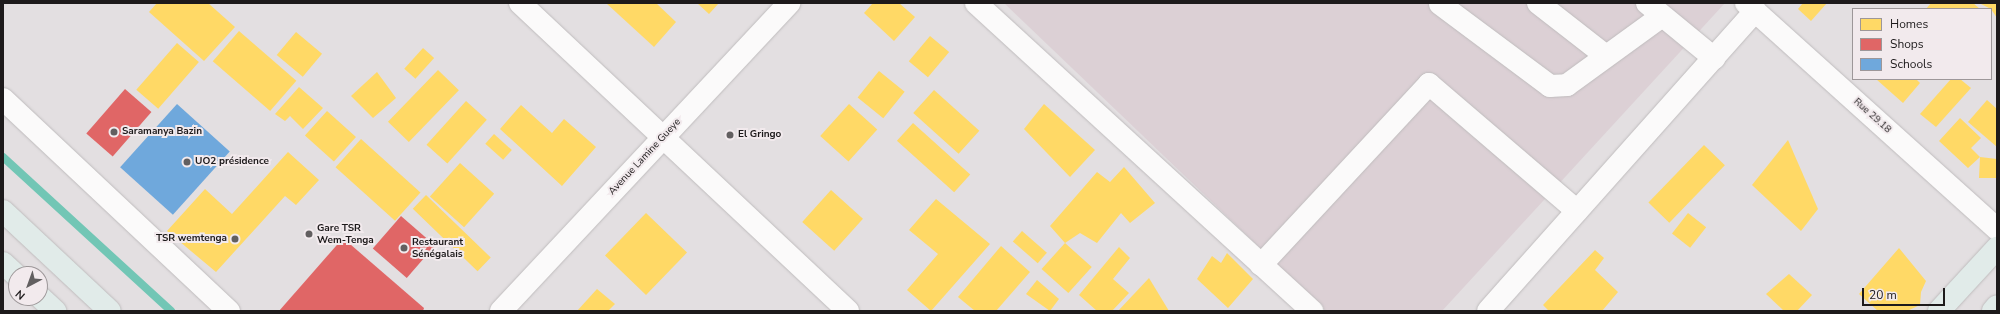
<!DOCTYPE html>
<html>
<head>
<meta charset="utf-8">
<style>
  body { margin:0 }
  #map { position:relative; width:2000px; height:314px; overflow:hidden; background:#e3dfe1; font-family:"Nunito Sans",sans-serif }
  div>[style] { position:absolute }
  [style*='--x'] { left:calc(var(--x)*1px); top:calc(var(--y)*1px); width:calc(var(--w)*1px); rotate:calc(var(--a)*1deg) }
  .built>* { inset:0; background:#dcd0d5 }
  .homes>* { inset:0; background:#ffd966; transform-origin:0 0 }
  .shops>* { inset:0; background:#e06666; transform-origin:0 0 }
  .schools>* { inset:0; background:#6fa8dc; transform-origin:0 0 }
  .stream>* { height:8px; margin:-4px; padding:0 4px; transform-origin:4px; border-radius:4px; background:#72c6b5 }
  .roads { filter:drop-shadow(0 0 1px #bfbcbd) drop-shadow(0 0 1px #bfbcbd) }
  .minor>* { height:22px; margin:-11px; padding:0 11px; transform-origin:11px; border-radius:11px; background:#fbfafa }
  .major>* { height:22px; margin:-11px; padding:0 11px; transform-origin:11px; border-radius:11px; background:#e1ebe9 }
  .dots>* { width:11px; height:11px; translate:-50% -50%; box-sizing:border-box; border:2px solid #f2eaed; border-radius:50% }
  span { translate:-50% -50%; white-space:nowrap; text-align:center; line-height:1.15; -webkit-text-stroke:4px #f2eaed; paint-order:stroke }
  .street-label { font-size:10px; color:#1d1a1b }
  .poi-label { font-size:10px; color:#1d1a1b; font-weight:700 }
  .left { translate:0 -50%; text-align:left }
  .right { translate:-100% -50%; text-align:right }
  .frame { position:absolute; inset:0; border:4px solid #1d1a1b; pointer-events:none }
  .legend { position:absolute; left:1852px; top:8px; width:140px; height:72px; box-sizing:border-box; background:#f2eaed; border:1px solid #9d9799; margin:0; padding:5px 7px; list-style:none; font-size:12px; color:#1d1a1b }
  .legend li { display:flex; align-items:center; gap:8px; height:20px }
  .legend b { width:20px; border:1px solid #9d9799 }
  .north { position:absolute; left:8px; top:266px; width:40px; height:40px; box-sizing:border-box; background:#f2eaed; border:1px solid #9d9799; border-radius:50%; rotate:221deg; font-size:11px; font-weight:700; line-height:16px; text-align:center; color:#1d1a1b }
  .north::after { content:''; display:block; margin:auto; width:14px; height:18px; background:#625f60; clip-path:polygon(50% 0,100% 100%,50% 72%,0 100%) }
  .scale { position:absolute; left:1862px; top:288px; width:83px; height:18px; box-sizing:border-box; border:2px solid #1d1a1b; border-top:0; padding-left:5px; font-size:12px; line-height:14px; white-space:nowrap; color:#1d1a1b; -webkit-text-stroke:3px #f2eaed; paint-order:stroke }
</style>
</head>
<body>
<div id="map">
  <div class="built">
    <i style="clip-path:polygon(1004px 3px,1725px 3px,1442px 311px,1326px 311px)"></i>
  </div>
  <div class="homes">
    <i style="clip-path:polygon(157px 3px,208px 3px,235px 27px,204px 61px,149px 12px)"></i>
    <i style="clip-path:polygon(606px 3px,656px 3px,676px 22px,654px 47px)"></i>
    <i style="clip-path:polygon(697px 3px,719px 3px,709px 14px)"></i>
    <i style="clip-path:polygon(873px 3px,899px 3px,915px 17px,894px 41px,864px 13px)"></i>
    <i style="clip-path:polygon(1803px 3px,1827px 3px,1811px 21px,1798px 9px)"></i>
    <i style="clip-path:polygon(1931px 3px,1973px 3px,1980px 9px,1926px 9px)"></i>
    <i style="clip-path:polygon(1979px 3px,1997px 3px,1997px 18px,1991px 9px)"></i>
    <i style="left:239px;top:31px;width:76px;height:40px;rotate:41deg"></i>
    <i style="left:296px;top:32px;width:34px;height:30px;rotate:40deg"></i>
    <i style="left:930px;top:36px;width:25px;height:33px;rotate:40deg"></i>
    <i style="left:177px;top:43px;width:29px;height:62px;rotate:41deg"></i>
    <i style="left:423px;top:48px;width:15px;height:28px;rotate:42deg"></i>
    <i style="left:438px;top:70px;width:29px;height:72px;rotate:44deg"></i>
    <i style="left:879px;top:71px;width:33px;height:34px;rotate:39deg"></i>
    <i style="clip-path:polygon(377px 72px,396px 98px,373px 118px,351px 96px)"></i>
    <i style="clip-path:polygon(1876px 79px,1916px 79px,1920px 83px,1903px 103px)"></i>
    <i style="clip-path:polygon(1951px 79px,1960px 79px,1971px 88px,1936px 127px,1920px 114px)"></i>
    <i style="clip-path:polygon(299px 87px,323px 108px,303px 129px,290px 116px,285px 121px,275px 114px)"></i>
    <i style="left:934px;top:90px;width:61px;height:31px;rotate:42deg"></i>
    <i style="clip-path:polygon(1987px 100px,1997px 109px,1997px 147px,1968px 122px)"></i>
    <i style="left:466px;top:101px;width:28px;height:59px;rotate:42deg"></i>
    <i style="left:849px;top:104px;width:38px;height:43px;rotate:42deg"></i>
    <i style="clip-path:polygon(1044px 104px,1095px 150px,1070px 177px,1024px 129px)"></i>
    <i style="clip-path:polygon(521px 105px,552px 133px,564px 119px,596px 147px,562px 186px,500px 129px)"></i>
    <i style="left:327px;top:111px;width:39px;height:33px;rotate:42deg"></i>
    <i style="clip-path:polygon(1960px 118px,1981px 138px,1971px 148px,1980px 157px,1997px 159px,1997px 178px,1979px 178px,1980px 157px,1968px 168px,1939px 141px)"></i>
    <i style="left:913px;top:123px;width:77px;height:24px;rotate:42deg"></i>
    <i style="left:494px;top:134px;width:24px;height:13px;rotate:42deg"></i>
    <i style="left:361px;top:139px;width:80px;height:38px;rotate:42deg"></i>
    <i style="clip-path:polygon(1788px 140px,1818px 209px,1801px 231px,1752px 185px)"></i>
    <i style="left:1704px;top:145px;width:29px;height:80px;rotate:44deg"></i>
    <i style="clip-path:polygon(288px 152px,319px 180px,296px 205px,285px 196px,216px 272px,167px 231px,205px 189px,232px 214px)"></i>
    <i style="left:460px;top:163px;width:46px;height:45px;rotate:42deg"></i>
    <i style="clip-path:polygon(1124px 167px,1155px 203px,1130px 223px,1121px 213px,1097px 243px,1080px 233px,1065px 243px,1050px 226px,1097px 172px,1110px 182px)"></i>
    <i style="left:831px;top:190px;width:43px;height:43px;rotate:42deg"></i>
    <i style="left:426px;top:195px;width:90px;height:19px;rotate:44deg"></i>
    <i style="clip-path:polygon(936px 199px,990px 244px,931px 311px,907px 290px,938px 254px,909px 230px)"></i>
    <i style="left:646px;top:213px;width:57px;height:59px;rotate:44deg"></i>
    <i style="left:1688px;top:213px;width:23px;height:26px;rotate:38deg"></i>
    <i style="left:1022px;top:231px;width:33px;height:14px;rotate:41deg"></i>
    <i style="left:1065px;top:243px;width:36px;height:35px;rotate:42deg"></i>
    <i style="clip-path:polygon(1001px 246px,1030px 272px,996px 311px,975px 311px,958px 297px)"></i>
    <i style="clip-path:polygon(1119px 247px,1130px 258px,1113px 279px,1129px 293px,1112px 311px,1097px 311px,1079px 295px)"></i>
    <i style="clip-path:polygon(1899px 248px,1926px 281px,1921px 292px,1920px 305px,1907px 311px,1878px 311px,1859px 294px)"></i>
    <i style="clip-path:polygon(1595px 250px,1604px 258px,1595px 270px,1618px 292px,1602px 311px,1549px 311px,1543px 305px)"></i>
    <i style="clip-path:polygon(1227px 253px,1253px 279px,1228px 308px,1197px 279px,1212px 256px,1221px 263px)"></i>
    <i style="clip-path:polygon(1789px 274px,1812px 295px,1797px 311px,1784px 311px,1766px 294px)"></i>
    <i style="clip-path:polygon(1149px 278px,1169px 311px,1118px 311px)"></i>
    <i style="clip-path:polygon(1037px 280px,1059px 299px,1050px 311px,1026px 294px)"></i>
    <i style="clip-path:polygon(597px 289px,615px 304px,608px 311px,577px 311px)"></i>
  </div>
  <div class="shops">
    <i style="left:125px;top:89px;width:35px;height:59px;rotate:41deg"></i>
    <i style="left:401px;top:216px;width:45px;height:43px;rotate:41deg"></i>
    <i style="clip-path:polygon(343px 238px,424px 308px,423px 311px,279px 311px)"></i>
  </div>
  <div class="schools">
    <i style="left:177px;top:104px;width:71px;height:85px;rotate:42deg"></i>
  </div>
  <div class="stream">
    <i style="--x:3;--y:157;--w:228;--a:42.5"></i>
  </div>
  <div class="roads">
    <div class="minor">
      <i style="--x:520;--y:3;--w:450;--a:43.2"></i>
      <i style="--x:976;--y:3;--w:456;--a:42.5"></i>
      <i style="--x:1538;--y:3;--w:86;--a:37.9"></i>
      <i style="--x:1647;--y:3;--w:87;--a:39.4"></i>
      <i style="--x:1746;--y:3;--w:338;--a:42"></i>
      <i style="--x:1440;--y:4;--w:137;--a:36.7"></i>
      <i style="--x:1550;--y:86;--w:17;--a:-3"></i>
      <i style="--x:1567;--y:85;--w:117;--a:-36"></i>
      <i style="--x:3;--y:99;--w:310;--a:43.2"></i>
      <i style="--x:1261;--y:265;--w:247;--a:-47.1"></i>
      <i style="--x:1429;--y:84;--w:195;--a:40.6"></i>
      <i style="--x:501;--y:311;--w:422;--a:-46.9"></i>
      <i style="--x:1488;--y:311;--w:402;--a:-48.3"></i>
    </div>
    <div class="major">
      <i style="--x:3;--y:211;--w:146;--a:43.1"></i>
      <i style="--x:3;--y:263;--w:18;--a:43"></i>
      <i style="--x:40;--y:297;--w:21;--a:43"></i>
      <i style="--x:1939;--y:311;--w:86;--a:-47.4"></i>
      <i style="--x:1993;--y:311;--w:6;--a:-51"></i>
    </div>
  </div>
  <div class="dots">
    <i style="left:114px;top:132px;background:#625f60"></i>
    <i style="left:730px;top:135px;background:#625f60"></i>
    <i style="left:187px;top:162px;background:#625f60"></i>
    <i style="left:309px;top:234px;background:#625f60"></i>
    <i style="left:235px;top:239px;background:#625f60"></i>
    <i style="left:404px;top:248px;background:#625f60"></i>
  </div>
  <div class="street-label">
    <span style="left:1872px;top:116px;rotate:42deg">Rue 29.18</span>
    <span style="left:645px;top:157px;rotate:-47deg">Avenue Lamine Gueye</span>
  </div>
  <div class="poi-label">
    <span class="left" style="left:122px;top:132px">Saramanya Bazin</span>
    <span class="left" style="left:738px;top:135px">El Gringo</span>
    <span class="left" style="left:195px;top:162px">UO2 présidence</span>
    <span class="left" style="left:317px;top:234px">Gare TSR<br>Wem-Tenga</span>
    <span class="right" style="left:227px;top:239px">TSR wemtenga</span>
    <span class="left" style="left:412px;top:248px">Restaurant<br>Sénégalais</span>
  </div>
  <div class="frame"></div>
  <ul class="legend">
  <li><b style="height:11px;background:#ffd966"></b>Homes</li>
  <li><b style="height:11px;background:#e06666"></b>Shops</li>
  <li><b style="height:11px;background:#6fa8dc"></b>Schools</li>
  </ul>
  <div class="north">N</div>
  <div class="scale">20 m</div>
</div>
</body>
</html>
